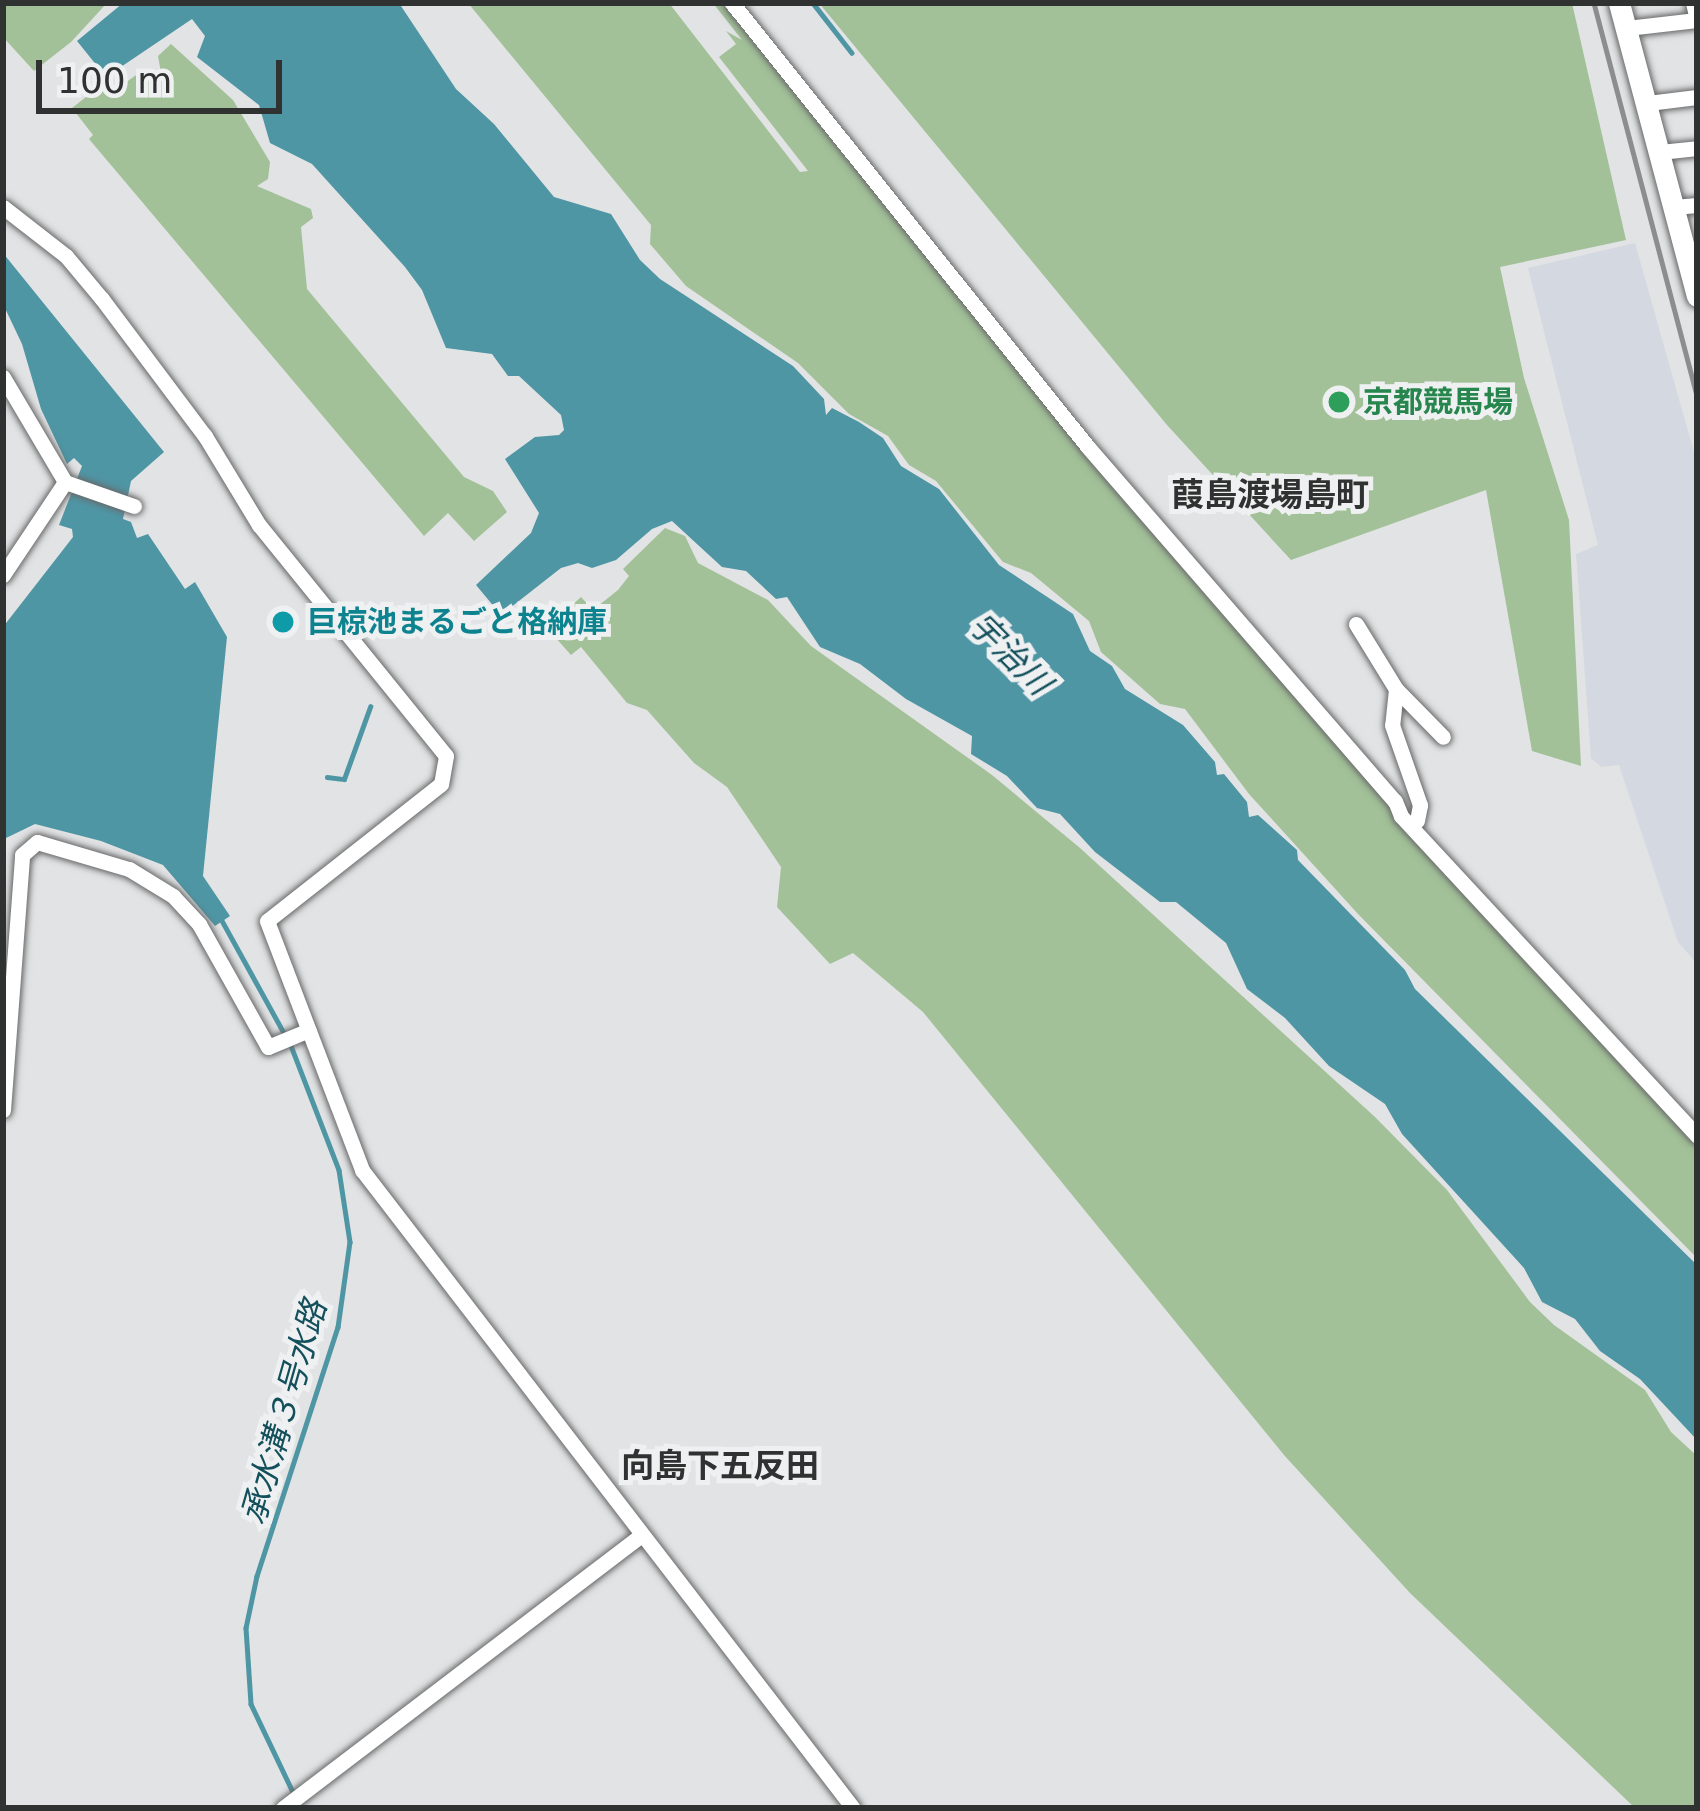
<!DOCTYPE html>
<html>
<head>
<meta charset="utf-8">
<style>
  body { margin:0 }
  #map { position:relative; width:1700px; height:1811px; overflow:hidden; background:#e2e3e4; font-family:"DejaVu Sans","Noto Sans JP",sans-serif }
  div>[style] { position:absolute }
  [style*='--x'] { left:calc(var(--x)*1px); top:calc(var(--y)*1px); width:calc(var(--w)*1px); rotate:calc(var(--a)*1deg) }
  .built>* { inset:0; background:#d4d9e1 }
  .green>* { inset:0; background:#a2c198 }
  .water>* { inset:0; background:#4f96a5 }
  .stream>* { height:4.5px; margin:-2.25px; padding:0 2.25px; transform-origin:2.25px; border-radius:2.25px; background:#4f96a5 }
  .roads { filter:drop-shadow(0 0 3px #68696a) drop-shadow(0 0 3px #68696a) }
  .minor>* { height:15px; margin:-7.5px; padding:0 7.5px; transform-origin:7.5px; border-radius:7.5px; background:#fff }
  .secondary>* { height:21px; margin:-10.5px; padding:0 10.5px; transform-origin:10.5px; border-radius:10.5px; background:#fff }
  .rail>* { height:4.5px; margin:-2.25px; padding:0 2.25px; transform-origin:2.25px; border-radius:2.25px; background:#8c8d8e }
  .dots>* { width:33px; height:33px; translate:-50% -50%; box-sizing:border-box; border:6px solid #eff0f1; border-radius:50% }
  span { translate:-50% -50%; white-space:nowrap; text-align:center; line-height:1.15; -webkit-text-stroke:10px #eff0f1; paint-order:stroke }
  .leisure-label { font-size:30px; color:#27864d; font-weight:700 }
  .left { translate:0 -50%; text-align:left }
  .culture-label { font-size:30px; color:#0d838f; font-weight:700 }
  .neighbourhood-label { font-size:33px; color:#303131; font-weight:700 }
  .water-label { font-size:33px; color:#13505c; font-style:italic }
  .frame { position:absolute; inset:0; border:6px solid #303131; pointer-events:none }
  .scale { position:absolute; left:36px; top:60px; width:246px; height:54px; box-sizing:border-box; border:6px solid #303131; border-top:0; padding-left:15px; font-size:36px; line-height:42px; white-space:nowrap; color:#303131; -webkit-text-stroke:9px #eff0f1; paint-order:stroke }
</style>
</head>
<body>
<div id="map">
  <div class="built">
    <i style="clip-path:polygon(1635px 243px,1697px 463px,1697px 964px,1678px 942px,1619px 765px,1601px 767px,1591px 758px,1576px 554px,1598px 545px,1528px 268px)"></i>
  </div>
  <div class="green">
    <i style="clip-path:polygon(3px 3px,107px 3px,71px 42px,34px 71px,3px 37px)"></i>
    <i style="clip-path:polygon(468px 3px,669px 3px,800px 172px,808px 171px,719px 57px,736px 44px,726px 31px,742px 40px,713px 3px,732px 3px,921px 242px,1353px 755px,1697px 1136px,1697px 1258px,1358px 914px,1249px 794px,1185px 709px,1160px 704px,1101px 652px,1089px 621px,1031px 573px,1003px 562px,936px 481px,909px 465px,888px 436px,849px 414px,798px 363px,686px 286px,650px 244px,651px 225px)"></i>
    <i style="clip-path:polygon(819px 3px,1572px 3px,1626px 240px,1500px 267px,1524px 378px,1569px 520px,1581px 766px,1532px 751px,1486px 490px,1291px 560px,1167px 425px)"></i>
    <i style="clip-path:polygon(171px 44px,233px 100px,270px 162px,268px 179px,257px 186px,311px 209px,313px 218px,301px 227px,307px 289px,464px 477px,493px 491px,507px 512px,474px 541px,448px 513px,424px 536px,89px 139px,93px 135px,72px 108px,105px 82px,114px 91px,143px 70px,161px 73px,158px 56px)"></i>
    <i style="clip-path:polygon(665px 528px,685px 536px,698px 563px,768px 600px,811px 646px,992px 775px,1080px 848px,1375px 1117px,1447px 1190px,1530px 1302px,1554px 1325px,1645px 1390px,1671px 1432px,1697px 1456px,1697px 1808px,1635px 1808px,1410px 1593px,1284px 1455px,923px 1012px,853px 953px,830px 964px,777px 907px,781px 867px,727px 787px,694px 763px,647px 710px,627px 703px,581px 647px,571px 655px,547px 628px,581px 597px,593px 610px,618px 590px,629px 576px,623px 569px)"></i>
  </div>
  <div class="water">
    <i style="clip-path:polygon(123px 3px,399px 3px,456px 89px,494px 124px,554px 197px,611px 214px,640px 260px,660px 279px,793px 366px,824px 399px,826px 415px,832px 408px,859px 422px,883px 438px,901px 466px,939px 489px,999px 565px,1073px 614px,1090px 651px,1112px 666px,1125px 689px,1183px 725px,1215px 762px,1217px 775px,1224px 774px,1247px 802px,1249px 817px,1258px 815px,1297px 850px,1298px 860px,1405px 970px,1415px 989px,1697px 1265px,1697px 1440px,1640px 1379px,1600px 1351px,1575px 1319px,1542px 1302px,1524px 1268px,1402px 1134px,1385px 1104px,1329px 1066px,1285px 1018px,1247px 989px,1226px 943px,1176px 902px,1160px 902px,1095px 852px,1060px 814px,1037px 808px,1007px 776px,971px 754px,972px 736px,906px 699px,860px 664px,820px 647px,787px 597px,776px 599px,746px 571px,722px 567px,672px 521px,652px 529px,616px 560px,592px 568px,578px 563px,561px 568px,501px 615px,476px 585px,531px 533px,539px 513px,505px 459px,535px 437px,559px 435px,564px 430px,561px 415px,519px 376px,508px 376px,492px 354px,446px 348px,422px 290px,405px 267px,312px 164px,270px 143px,259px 105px,197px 57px,205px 36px,192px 19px,106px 77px,77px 41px)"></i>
    <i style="clip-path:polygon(3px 253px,164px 452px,131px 481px,123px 519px,131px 522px,137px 538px,148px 534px,185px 589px,195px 582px,227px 637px,203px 876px,230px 916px,215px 926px,163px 865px,101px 841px,35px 824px,4px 839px,3px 857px,3px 627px,73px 537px,72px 529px,59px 525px,82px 466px,74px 458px,67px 464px,41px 409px,22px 344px,3px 304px)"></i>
  </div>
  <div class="stream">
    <i style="--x:813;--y:3;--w:63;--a:52"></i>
    <i style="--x:327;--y:777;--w:17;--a:7"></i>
    <i style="--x:344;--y:779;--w:77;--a:-70.1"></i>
    <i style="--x:220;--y:917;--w:132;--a:61.1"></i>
    <i style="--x:290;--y:1043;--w:136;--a:68.9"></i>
    <i style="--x:339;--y:1170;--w:73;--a:81.3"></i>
    <i style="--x:350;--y:1242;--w:86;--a:98"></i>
    <i style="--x:338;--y:1327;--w:262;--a:108"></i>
    <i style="--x:257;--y:1576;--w:53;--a:101.9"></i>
    <i style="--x:246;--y:1628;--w:76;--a:86.2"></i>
    <i style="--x:251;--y:1704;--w:100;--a:64.5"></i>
  </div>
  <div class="roads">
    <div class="minor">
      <i style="--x:732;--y:3;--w:568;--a:51.29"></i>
      <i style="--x:1087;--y:446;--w:470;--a:49.1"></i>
      <i style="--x:1395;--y:801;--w:16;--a:68"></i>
      <i style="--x:1401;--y:816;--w:436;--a:47.2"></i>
      <i style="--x:1627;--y:28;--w:70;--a:-6.5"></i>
      <i style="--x:1697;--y:20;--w:17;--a:-103"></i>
      <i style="--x:1648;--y:103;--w:49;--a:-7"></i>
      <i style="--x:1660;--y:152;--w:37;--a:-6"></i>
      <i style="--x:3;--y:207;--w:80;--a:37.9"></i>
      <i style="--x:66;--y:256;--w:56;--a:50.1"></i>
      <i style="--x:102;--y:299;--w:171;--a:53.1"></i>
      <i style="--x:205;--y:436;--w:104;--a:58.8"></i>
      <i style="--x:259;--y:525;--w:297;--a:51"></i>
      <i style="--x:446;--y:756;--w:28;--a:100"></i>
      <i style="--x:441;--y:784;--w:221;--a:141.8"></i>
      <i style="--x:267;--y:921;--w:267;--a:69.1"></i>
      <i style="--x:362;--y:1170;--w:805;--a:52.42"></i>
      <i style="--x:1674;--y:207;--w:23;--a:-5"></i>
      <i style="--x:3;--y:377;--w:122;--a:59.4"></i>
      <i style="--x:65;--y:482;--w:112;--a:123.7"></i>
      <i style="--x:65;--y:482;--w:73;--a:19.2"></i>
      <i style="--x:1356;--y:624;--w:76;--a:58.4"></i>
      <i style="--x:1396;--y:689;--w:36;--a:96"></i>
      <i style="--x:1392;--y:725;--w:85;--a:70.7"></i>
      <i style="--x:1420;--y:805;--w:16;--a:101"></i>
      <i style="--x:1396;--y:689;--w:67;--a:45.6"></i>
      <i style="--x:3;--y:1110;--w:256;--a:-85.7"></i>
      <i style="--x:22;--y:855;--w:20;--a:-41"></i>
      <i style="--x:37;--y:842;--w:96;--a:16.4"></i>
      <i style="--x:129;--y:869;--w:52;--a:31.5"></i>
      <i style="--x:173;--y:896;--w:38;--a:47"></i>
      <i style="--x:199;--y:924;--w:141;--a:60.7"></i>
      <i style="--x:268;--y:1047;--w:44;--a:-22.5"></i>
      <i style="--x:283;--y:1808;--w:451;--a:-37.3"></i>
    </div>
    <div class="secondary">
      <i style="--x:1619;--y:3;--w:303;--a:75.1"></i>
    </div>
  </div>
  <div class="rail">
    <i style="--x:1594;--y:3;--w:406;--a:75.3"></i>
  </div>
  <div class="dots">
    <i style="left:1339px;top:402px;background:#2e9e5b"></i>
    <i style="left:283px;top:622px;background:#0f9aa8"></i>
  </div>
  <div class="leisure-label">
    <span class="left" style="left:1363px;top:402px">京都競馬場</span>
  </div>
  <div class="culture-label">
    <span class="left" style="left:307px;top:622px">巨椋池まるごと格納庫</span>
  </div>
  <div class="neighbourhood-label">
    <span style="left:1270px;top:495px">葭島渡場島町</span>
    <span style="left:720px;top:1466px">向島下五反田</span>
  </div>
  <div class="water-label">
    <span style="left:1010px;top:654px;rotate:45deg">宇治川</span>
    <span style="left:284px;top:1412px;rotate:-74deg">承水溝３号水路</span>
  </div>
  <div class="frame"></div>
  <div class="scale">100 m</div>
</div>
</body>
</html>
